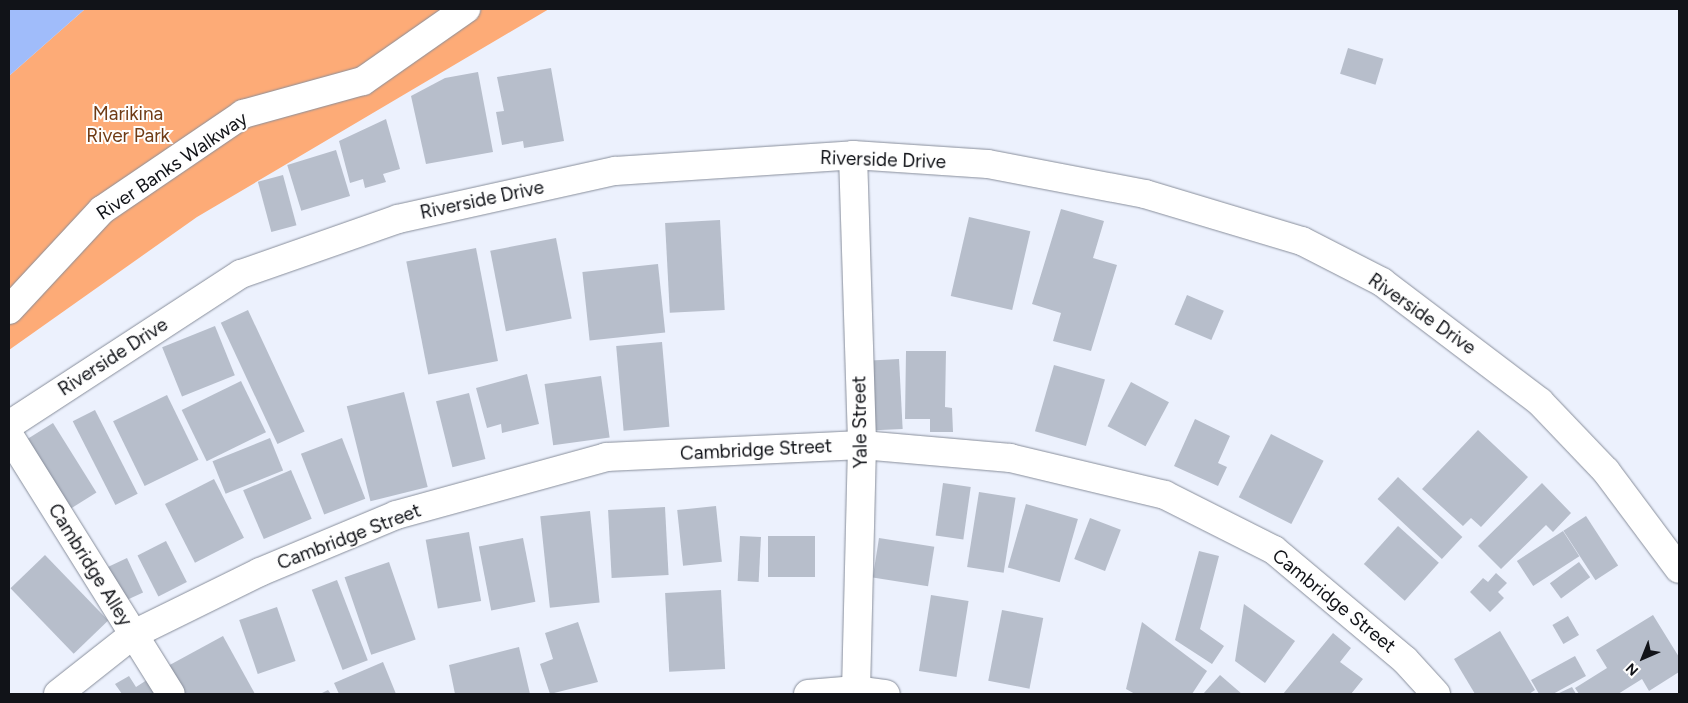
<!DOCTYPE html>
<html>
<head>
<meta charset="utf-8">
<style>
  body { margin:0 }
  #map { position:relative; width:1688px; height:703px; overflow:hidden; background:#ecf1fd; font-family:Figtree,sans-serif }
  div>[style] { position:absolute }
  [style*='--x'] { left:calc(var(--x)*1px); top:calc(var(--y)*1px); width:calc(var(--w)*1px); rotate:calc(var(--a)*1deg) }
  .green>* { inset:0; background:#fdab77 }
  .water>* { inset:0; background:#a0bcfa }
  .building>* { inset:0; background:#b7becb; transform-origin:0 0 }
  .roads { filter:drop-shadow(0 0 1px #888e9b) drop-shadow(0 0 1px #888e9b) }
  .minor>* { height:28px; margin:-14px; padding:0 14px; transform-origin:14px; border-radius:14px; background:#fff }
  span { translate:-50% -50%; white-space:nowrap; text-align:center; line-height:1.15; -webkit-text-stroke:4px #fefefe; paint-order:stroke }
  .park-label { font-size:19px; color:#6f3b15 }
  .street-label { font-size:19px; color:#111318 }
  .frame { position:absolute; inset:0; border:10px solid #111318; pointer-events:none }
  .north { position:absolute; left:1618px; top:633px; width:50px; height:50px; -webkit-text-stroke:4px #fefefe; paint-order:stroke; rotate:224deg; font-size:14px; font-weight:700; line-height:20px; text-align:center; color:#111318 }
  .north::after { content:''; display:block; margin:auto; width:18px; height:22px; background:#111318; clip-path:polygon(50% 0,100% 100%,50% 72%,0 100%) }
</style>
</head>
<body>
<div id="map">
  <div class="green">
    <i style="clip-path:polygon(85px 9px,549px 9px,197px 217px,9px 350px,9px 76px)"></i>
  </div>
  <div class="water">
    <i style="clip-path:polygon(9px 9px,85px 9px,9px 76px)"></i>
  </div>
  <div class="building">
    <i style="left:1348px;top:48px;width:37px;height:27px;rotate:17deg"></i>
    <i style="clip-path:polygon(551px 68px,564px 141px,524px 148px,523px 141px,502px 145px,496px 112px,504px 111px,497px 77px)"></i>
    <i style="clip-path:polygon(478px 72px,493px 152px,426px 164px,411px 96px,445px 78px)"></i>
    <i style="clip-path:polygon(386px 119px,400px 169px,383px 174px,386px 182px,365px 188px,363px 179px,350px 183px,339px 141px)"></i>
    <i style="left:336px;top:150px;width:48px;height:51px;rotate:73deg"></i>
    <i style="left:283px;top:175px;width:52px;height:26px;rotate:75deg"></i>
    <i style="clip-path:polygon(1061px 209px,1104px 221px,1093px 258px,1117px 265px,1091px 351px,1053px 341px,1061px 313px,1032px 304px)"></i>
    <i style="left:969px;top:217px;width:63px;height:81px;rotate:13deg"></i>
    <i style="left:720px;top:220px;width:90px;height:55px;rotate:87deg"></i>
    <i style="left:556px;top:238px;width:82px;height:67px;rotate:79deg"></i>
    <i style="left:476px;top:248px;width:115px;height:71px;rotate:79deg"></i>
    <i style="left:658px;top:264px;width:69px;height:76px;rotate:84deg"></i>
    <i style="left:1187px;top:295px;width:40px;height:32px;rotate:23deg"></i>
    <i style="left:248px;top:310px;width:134px;height:30px;rotate:65deg"></i>
    <i style="left:215px;top:326px;width:53px;height:57px;rotate:68deg"></i>
    <i style="left:662px;top:342px;width:85px;height:46px;rotate:85deg"></i>
    <i style="clip-path:polygon(906px 351px,946px 351px,945px 407px,952px 408px,953px 432px,930px 432px,930px 419px,905px 419px)"></i>
    <i style="left:899px;top:359px;width:70px;height:28px;rotate:87deg"></i>
    <i style="left:1054px;top:365px;width:53px;height:69px;rotate:16deg"></i>
    <i style="clip-path:polygon(527px 374px,539px 424px,502px 433px,501px 424px,487px 428px,476px 388px)"></i>
    <i style="left:601px;top:376px;width:62px;height:57px;rotate:82deg"></i>
    <i style="left:241px;top:381px;width:57px;height:66px;rotate:64deg"></i>
    <i style="left:1131px;top:382px;width:43px;height:50px;rotate:28deg"></i>
    <i style="left:404px;top:392px;width:98px;height:59px;rotate:76deg"></i>
    <i style="left:469px;top:393px;width:68px;height:34px;rotate:76deg"></i>
    <i style="left:167px;top:395px;width:72px;height:60px;rotate:64deg"></i>
    <i style="left:95px;top:410px;width:94px;height:25px;rotate:63deg"></i>
    <i style="clip-path:polygon(1195px 419px,1230px 436px,1218px 463px,1227px 467px,1218px 486px,1174px 466px)"></i>
    <i style="left:53px;top:423px;width:82px;height:42px;rotate:58deg"></i>
    <i style="clip-path:polygon(1478px 430px,1528px 477px,1481px 527px,1471px 518px,1463px 526px,1422px 489px)"></i>
    <i style="left:1271px;top:434px;width:59px;height:71px;rotate:27deg"></i>
    <i style="left:270px;top:438px;width:35px;height:62px;rotate:68deg"></i>
    <i style="left:342px;top:438px;width:65px;height:44px;rotate:69deg"></i>
    <i style="left:291px;top:470px;width:53px;height:52px;rotate:67deg"></i>
    <i style="left:1398px;top:477px;width:88px;height:30px;rotate:43deg"></i>
    <i style="left:214px;top:479px;width:66px;height:55px;rotate:63deg"></i>
    <i style="left:943px;top:483px;width:28px;height:53px;rotate:8deg"></i>
    <i style="clip-path:polygon(1542px 483px,1571px 513px,1553px 532px,1546px 525px,1501px 569px,1478px 546px)"></i>
    <i style="left:979px;top:492px;width:37px;height:76px;rotate:9deg"></i>
    <i style="left:1026px;top:504px;width:54px;height:66px;rotate:16deg"></i>
    <i style="left:716px;top:506px;width:56px;height:39px;rotate:84deg"></i>
    <i style="left:665px;top:507px;width:68px;height:57px;rotate:87deg"></i>
    <i style="left:590px;top:511px;width:92px;height:50px;rotate:84deg"></i>
    <i style="left:1586px;top:516px;width:59px;height:27px;rotate:57deg"></i>
    <i style="left:1090px;top:518px;width:33px;height:44px;rotate:21deg"></i>
    <i style="left:1398px;top:526px;width:55px;height:51px;rotate:42deg"></i>
    <i style="left:1563px;top:531px;width:30px;height:55px;rotate:57deg"></i>
    <i style="left:469px;top:532px;width:70px;height:44px;rotate:80deg"></i>
    <i style="left:740px;top:536px;width:21px;height:45px;rotate:3deg"></i>
    <i style="left:815px;top:536px;width:41px;height:47px;rotate:90deg"></i>
    <i style="left:523px;top:538px;width:65px;height:45px;rotate:79deg"></i>
    <i style="left:879px;top:538px;width:56px;height:40px;rotate:9deg"></i>
    <i style="left:166px;top:541px;width:46px;height:32px;rotate:63deg"></i>
    <i style="clip-path:polygon(1199px 551px,1219px 556px,1200px 629px,1224px 646px,1212px 664px,1175px 640px)"></i>
    <i style="left:45px;top:555px;width:91px;height:48px;rotate:46deg"></i>
    <i style="left:127px;top:558px;width:38px;height:24px;rotate:65deg"></i>
    <i style="left:389px;top:562px;width:82px;height:47px;rotate:71deg"></i>
    <i style="left:1579px;top:562px;width:19px;height:36px;rotate:54deg"></i>
    <i style="clip-path:polygon(1496px 573px,1507px 583px,1498px 592px,1504px 598px,1490px 612px,1470px 592px,1483px 578px,1488px 582px)"></i>
    <i style="left:337px;top:580px;width:86px;height:27px;rotate:69deg"></i>
    <i style="left:721px;top:590px;width:79px;height:56px;rotate:87deg"></i>
    <i style="left:931px;top:595px;width:38px;height:77px;rotate:9deg"></i>
    <i style="clip-path:polygon(1244px 604px,1295px 641px,1265px 683px,1235px 661px)"></i>
    <i style="left:277px;top:607px;width:57px;height:40px;rotate:71deg"></i>
    <i style="left:1002px;top:610px;width:42px;height:72px;rotate:11deg"></i>
    <i style="clip-path:polygon(1653px 615px,1679px 657px,1679px 672px,1649px 691px,1642px 679px,1618px 694px,1579px 694px,1575px 688px,1607px 668px,1596px 650px)"></i>
    <i style="left:1568px;top:616px;width:22px;height:18px;rotate:60deg"></i>
    <i style="clip-path:polygon(578px 622px,598px 682px,550px 694px,540px 664px,553px 659px,545px 633px)"></i>
    <i style="clip-path:polygon(1142px 622px,1207px 671px,1192px 694px,1135px 694px,1126px 689px)"></i>
    <i style="clip-path:polygon(1500px 631px,1535px 690px,1529px 694px,1475px 694px,1454px 659px)"></i>
    <i style="clip-path:polygon(1333px 633px,1351px 648px,1340px 662px,1363px 679px,1351px 694px,1283px 694px)"></i>
    <i style="clip-path:polygon(223px 636px,255px 694px,181px 694px,166px 667px)"></i>
    <i style="clip-path:polygon(519px 647px,530px 694px,455px 694px,449px 665px)"></i>
    <i style="clip-path:polygon(1575px 656px,1586px 676px,1553px 694px,1539px 694px,1531px 680px)"></i>
    <i style="clip-path:polygon(383px 662px,396px 694px,339px 694px,334px 683px)"></i>
    <i style="clip-path:polygon(1220px 675px,1242px 694px,1203px 694px)"></i>
    <i style="clip-path:polygon(129px 676px,136px 687px,150px 678px,160px 694px,122px 694px,115px 684px)"></i>
    <i style="clip-path:polygon(1572px 687px,1576px 694px,1557px 694px)"></i>
    <i style="clip-path:polygon(328px 690px,331px 694px,320px 694px)"></i>
  </div>
  <div class="roads">
    <div class="minor">
      <i style="--x:853;--y:155;--w:290;--a:88.2"></i>
      <i style="--x:862;--y:445;--w:245;--a:91.4"></i>
      <i style="--x:9;--y:310;--w:137;--a:-47.1"></i>
      <i style="--x:102;--y:210;--w:171;--a:-34.2"></i>
      <i style="--x:243;--y:114;--w:124;--a:-15.4"></i>
      <i style="--x:363;--y:81;--w:126;--a:-35"></i>
      <i style="--x:9;--y:425;--w:277;--a:-33.1"></i>
      <i style="--x:241;--y:274;--w:166;--a:-19.3"></i>
      <i style="--x:398;--y:219;--w:222;--a:-12.5"></i>
      <i style="--x:615;--y:171;--w:239;--a:-3.8"></i>
      <i style="--x:853;--y:155;--w:135;--a:3.8"></i>
      <i style="--x:988;--y:164;--w:160;--a:10.8"></i>
      <i style="--x:1145;--y:194;--w:164;--a:16.7"></i>
      <i style="--x:1302;--y:241;--w:90;--a:27.1"></i>
      <i style="--x:1382;--y:282;--w:198;--a:37.2"></i>
      <i style="--x:1540;--y:402;--w:95;--a:46.3"></i>
      <i style="--x:1606;--y:471;--w:122;--a:53.3"></i>
      <i style="--x:9;--y:435;--w:305;--a:58"></i>
      <i style="--x:58;--y:694;--w:97;--a:-38.3"></i>
      <i style="--x:134;--y:634;--w:140;--a:-26.2"></i>
      <i style="--x:260;--y:572;--w:147;--a:-22.7"></i>
      <i style="--x:396;--y:515;--w:218;--a:-15.4"></i>
      <i style="--x:606;--y:457;--w:256;--a:-2.7"></i>
      <i style="--x:862;--y:445;--w:149;--a:5"></i>
      <i style="--x:1010;--y:458;--w:159;--a:13.4"></i>
      <i style="--x:1165;--y:495;--w:122;--a:26.8"></i>
      <i style="--x:1274;--y:550;--w:171;--a:40"></i>
      <i style="--x:1405;--y:660;--w:46;--a:47.6"></i>
      <i style="--x:808;--y:694;--w:48;--a:-4.8"></i>
      <i style="--x:856;--y:690;--w:30;--a:8"></i>
    </div>
  </div>
  <div class="park-label">
    <span style="left:128px;top:125px">Marikina<br>River Park</span>
  </div>
  <div class="street-label">
    <span style="left:883px;top:160px;rotate:2deg">Riverside Drive</span>
    <span style="left:172px;top:166px;rotate:-34deg">River Banks Walkway</span>
    <span style="left:482px;top:200px;rotate:-12deg">Riverside Drive</span>
    <span style="left:1422px;top:314px;rotate:35deg">Riverside Drive</span>
    <span style="left:113px;top:357px;rotate:-33deg">Riverside Drive</span>
    <span style="left:860px;top:422px;rotate:-91deg">Yale Street</span>
    <span style="left:756px;top:450px;rotate:-3deg">Cambridge Street</span>
    <span style="left:349px;top:537px;rotate:-21deg">Cambridge Street</span>
    <span style="left:90px;top:565px;rotate:58deg">Cambridge Alley</span>
    <span style="left:1334px;top:601px;rotate:39deg">Cambridge Street</span>
  </div>
  <div class="frame"></div>
  <div class="north">N</div>
</div>
</body>
</html>
